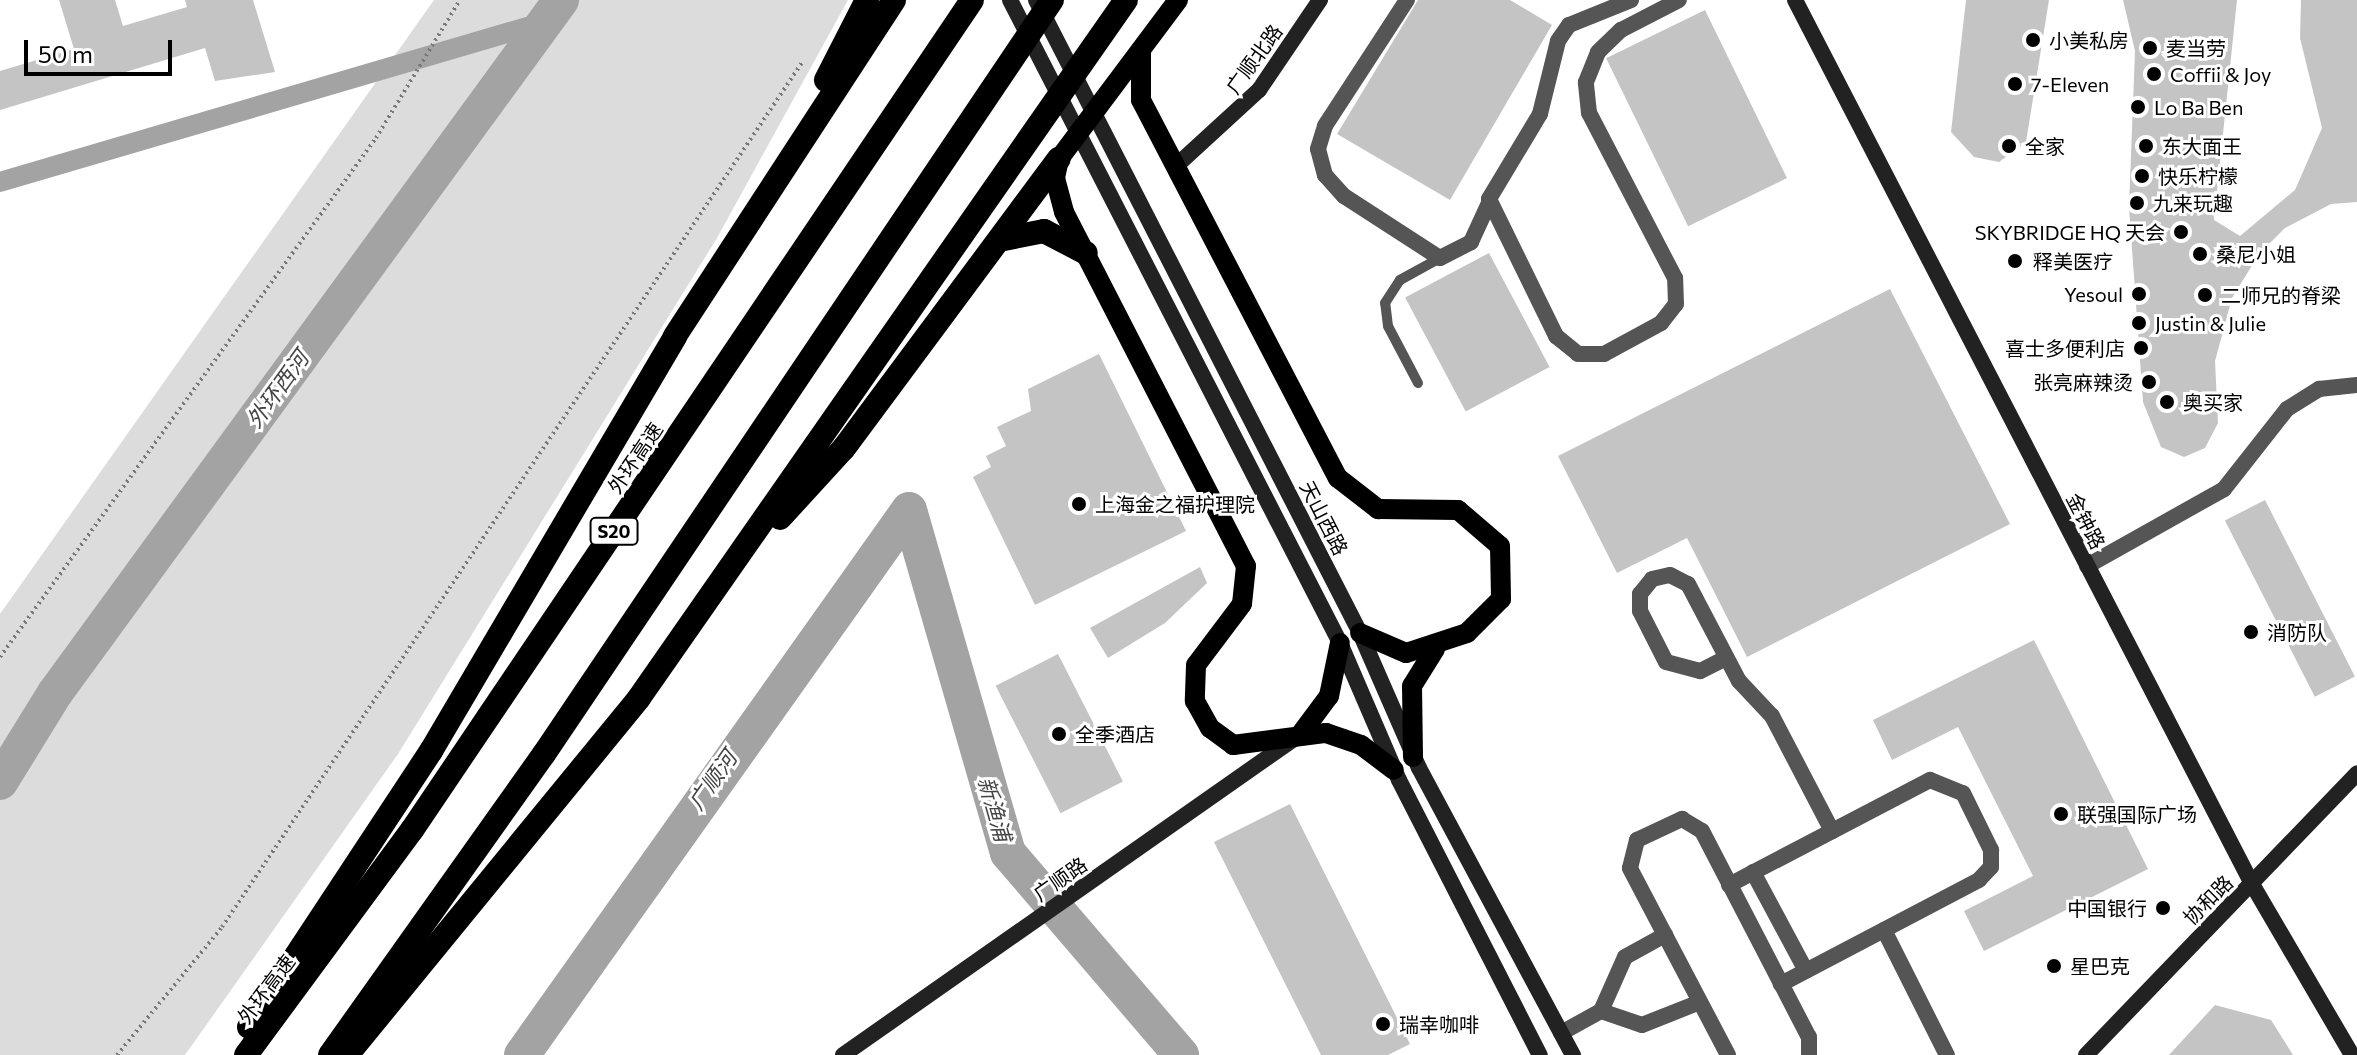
<!DOCTYPE html>
<html>
<head>
<meta charset="utf-8">
<style>
  body { margin:0 }
  #map { position:relative; width:2357px; height:1055px; overflow:hidden; background:#fff; font-family:Commissioner,"Noto Sans SC",sans-serif }
  div>[style] { position:absolute }
  [style*='--x'] { left:calc(var(--x)*1px); top:calc(var(--y)*1px); width:calc(var(--w)*1px); rotate:calc(var(--a)*1deg) }
  .green>* { inset:0; background:#dcdcdc }
  .canal>* { height:20px; margin:-10px; padding:0 10px; transform-origin:10px; border-radius:10px; background:#a3a3a3 }
  .river>* { height:36px; margin:-18px; padding:0 18px; transform-origin:18px; border-radius:18px; background:#a3a3a3 }
  .building>* { inset:0; background:#c4c4c4; transform-origin:0 0 }
  .path>* { height:4px; margin-top:-2px; transform-origin:0; background:repeating-linear-gradient(90deg,#777 0 2px,transparent 0 6px) }
  .lane>* { height:10px; margin:-5px; padding:0 5px; transform-origin:5px; border-radius:5px; background:#555 }
  .street>* { height:16px; margin:-8px; padding:0 8px; transform-origin:8px; border-radius:8px; background:#555 }
  .secondary>* { height:16px; margin:-8px; padding:0 8px; transform-origin:8px; border-radius:8px; background:#222 }
  .primary>* { height:20px; margin:-10px; padding:0 10px; transform-origin:10px; border-radius:10px; background:#000 }
  .highway>* { height:24px; margin:-12px; padding:0 12px; transform-origin:12px; border-radius:12px; background:#000 }
  .dots>* { width:22px; height:22px; translate:-50% -50%; box-sizing:border-box; border:4px solid #fff; border-radius:50% }
  span { translate:-50% -50%; white-space:nowrap; text-align:center; line-height:1.15; -webkit-text-stroke:6px #fff; paint-order:stroke }
  .shield-label span { padding:2px 6px; background:#fff; border:2px solid; border-radius:6px; -webkit-text-stroke-width:0 }
  .shield-label { font-size:18px; color:#000; font-weight:700 }
  .poi-label { font-size:20px; color:#000 }
  .left { translate:0 -50%; text-align:left }
  .right { translate:-100% -50%; text-align:right }
  .street-label { font-size:20px; color:#000 }
  .water-label { font-size:22px; color:#444; font-style:italic }
  .scale { position:absolute; left:24px; top:40px; width:148px; height:36px; box-sizing:border-box; border:4px solid #000; border-top:0; padding-left:10px; font-size:24px; line-height:28px; white-space:nowrap; color:#000; -webkit-text-stroke:6px #fff; paint-order:stroke }
</style>
</head>
<body>
<div id="map">
  <div class="green">
    <i style="clip-path:polygon(434px 0,848px 0,717px 238px,398px 754px,185px 1055px,0 1055px,0 614px)"></i>
  </div>
  <div class="canal">
    <i style="--x:0;--y:182;--w:567;--a:-16.39"></i>
  </div>
  <div class="river">
    <i style="--x:909;--y:510;--w:357;--a:73.9"></i>
    <i style="--x:1008;--y:853;--w:266;--a:49.4"></i>
    <i style="--x:0;--y:782;--w:105;--a:-58.3"></i>
    <i style="--x:55;--y:693;--w:858;--a:-53.86"></i>
    <i style="--x:522;--y:1055;--w:668;--a:-54.62"></i>
  </div>
  <div class="building">
    <i style="clip-path:polygon(59px 0,115px 0,123px 26px,187px 7px,185px 0,253px 0,275px 72px,215px 81px,205px 48px,0 110px,0 71px,74px 49px)"></i>
    <i style="clip-path:polygon(1418px 0,1510px 0,1552px 25px,1450px 200px,1337px 134px)"></i>
    <i style="clip-path:polygon(1966px 0,2049px 0,2026px 142px,1999px 162px,1974px 157px,1951px 132px)"></i>
    <i style="clip-path:polygon(2123px 0,2237px 0,2214px 220px,2240px 236px,2295px 190px,2322px 128px,2300px 38px,2301px 0,2357px 0,2357px 202px,2331px 204px,2285px 228px,2259px 254px,2232px 298px,2215px 361px,2218px 423px,2205px 448px,2184px 457px,2161px 447px,2143px 402px,2129px 207px,2135px 51px)"></i>
    <i style="left:1705px;top:10px;width:187px;height:110px;rotate:64deg"></i>
    <i style="left:1489px;top:253px;width:129px;height:95px;rotate:62deg"></i>
    <i style="clip-path:polygon(1890px 289px,2010px 524px,1747px 657px,1687px 538px,1617px 573px,1558px 456px)"></i>
    <i style="clip-path:polygon(1099px 354px,1186px 531px,1035px 605px,973px 477px,991px 467px,986px 456px,1006px 446px,997px 427px,1031px 411px,1028px 389px)"></i>
    <i style="left:2265px;top:500px;width:198px;height:45px;rotate:63deg"></i>
    <i style="clip-path:polygon(1200px 567px,1207px 583px,1165px 623px,1108px 658px,1090px 628px)"></i>
    <i style="clip-path:polygon(2034px 640px,2148px 869px,1984px 951px,1964px 911px,2033px 876px,1958px 727px,1892px 760px,1873px 720px)"></i>
    <i style="left:1058px;top:654px;width:143px;height:70px;rotate:63deg"></i>
    <i style="clip-path:polygon(1290px 804px,1410px 1044px,1388px 1055px,1321px 1055px,1214px 842px)"></i>
    <i style="clip-path:polygon(2215px 1005px,2271px 1020px,2293px 1055px,2169px 1055px)"></i>
  </div>
  <div class="path">
    <i style="--x:0;--y:657;--w:641;--a:-54.08"></i>
    <i style="--x:376;--y:138;--w:162;--a:-58.7"></i>
    <i style="--x:117;--y:1055;--w:166;--a:-50.6"></i>
    <i style="--x:222;--y:927;--w:1043;--a:-56.14"></i>
  </div>
  <div class="lane">
    <i style="--x:1418;--y:383;--w:64;--a:-117.8"></i>
    <i style="--x:1388;--y:326;--w:23;--a:-97"></i>
    <i style="--x:1385;--y:303;--w:27;--a:-57"></i>
    <i style="--x:1400;--y:280;--w:46;--a:-28.8"></i>
  </div>
  <div class="street">
    <i style="--x:1407;--y:0;--w:150;--a:123.1"></i>
    <i style="--x:1325;--y:126;--w:24;--a:107"></i>
    <i style="--x:1318;--y:149;--w:27;--a:75"></i>
    <i style="--x:1325;--y:175;--w:28;--a:48"></i>
    <i style="--x:1344;--y:196;--w:114;--a:32.9"></i>
    <i style="--x:1440;--y:258;--w:35;--a:-27"></i>
    <i style="--x:1471;--y:242;--w:41;--a:-65.3"></i>
    <i style="--x:1631;--y:0;--w:67;--a:158"></i>
    <i style="--x:1569;--y:25;--w:19;--a:125"></i>
    <i style="--x:1558;--y:41;--w:75;--a:103.9"></i>
    <i style="--x:1540;--y:114;--w:99;--a:121"></i>
    <i style="--x:1489;--y:199;--w:153;--a:63.9"></i>
    <i style="--x:1556;--y:336;--w:28;--a:39"></i>
    <i style="--x:1578;--y:354;--w:26;--a:0"></i>
    <i style="--x:1604;--y:354;--w:65;--a:-28.5"></i>
    <i style="--x:1661;--y:323;--w:24;--a:-52"></i>
    <i style="--x:1676;--y:304;--w:26;--a:-92"></i>
    <i style="--x:1675;--y:278;--w:186;--a:-117.5"></i>
    <i style="--x:1589;--y:113;--w:31;--a:-96"></i>
    <i style="--x:1586;--y:82;--w:32;--a:-68"></i>
    <i style="--x:1598;--y:52;--w:32;--a:-44"></i>
    <i style="--x:1621;--y:30;--w:65;--a:-27.3"></i>
    <i style="--x:2087;--y:566;--w:157;--a:-29.3"></i>
    <i style="--x:2224;--y:489;--w:102;--a:-51.8"></i>
    <i style="--x:2287;--y:409;--w:38;--a:-32"></i>
    <i style="--x:2319;--y:389;--w:38;--a:-6"></i>
    <i style="--x:1726;--y:658;--w:29;--a:153"></i>
    <i style="--x:1700;--y:671;--w:35;--a:-165"></i>
    <i style="--x:1666;--y:662;--w:57;--a:-117"></i>
    <i style="--x:1640;--y:611;--w:17;--a:-90"></i>
    <i style="--x:1640;--y:594;--w:19;--a:-51"></i>
    <i style="--x:1652;--y:579;--w:18;--a:-13"></i>
    <i style="--x:1670;--y:575;--w:20;--a:27"></i>
    <i style="--x:1688;--y:584;--w:110;--a:62.3"></i>
    <i style="--x:1739;--y:681;--w:48;--a:46.7"></i>
    <i style="--x:1772;--y:716;--w:130;--a:62.4"></i>
    <i style="--x:1753;--y:872;--w:112;--a:61.8"></i>
    <i style="--x:1729;--y:885;--w:227;--a:-27.6"></i>
    <i style="--x:1930;--y:780;--w:35;--a:22"></i>
    <i style="--x:1963;--y:793;--w:64;--a:63.8"></i>
    <i style="--x:1991;--y:850;--w:17;--a:90"></i>
    <i style="--x:1991;--y:867;--w:18;--a:133"></i>
    <i style="--x:1979;--y:880;--w:224;--a:152.3"></i>
    <i style="--x:1884;--y:930;--w:140;--a:63.3"></i>
    <i style="--x:1601;--y:1011;--w:43;--a:18.9"></i>
    <i style="--x:1642;--y:1025;--w:62;--a:-21.6"></i>
    <i style="--x:1561;--y:1033;--w:46;--a:-28.8"></i>
    <i style="--x:1601;--y:1011;--w:59;--a:-66"></i>
    <i style="--x:1625;--y:957;--w:46;--a:-28.8"></i>
    <i style="--x:1728;--y:1055;--w:211;--a:-117.7"></i>
    <i style="--x:1630;--y:868;--w:29;--a:-76"></i>
    <i style="--x:1637;--y:840;--w:50;--a:-25"></i>
    <i style="--x:1682;--y:819;--w:23;--a:31"></i>
    <i style="--x:1702;--y:831;--w:232;--a:62.6"></i>
    <i style="--x:1809;--y:1037;--w:18;--a:90"></i>
  </div>
  <div class="secondary">
    <i style="--x:1010;--y:0;--w:723;--a:62.83"></i>
    <i style="--x:1340;--y:643;--w:149;--a:66.7"></i>
    <i style="--x:1399;--y:780;--w:309;--a:62.9"></i>
    <i style="--x:1036;--y:0;--w:711;--a:62.89"></i>
    <i style="--x:1360;--y:633;--w:147;--a:66.4"></i>
    <i style="--x:1419;--y:768;--w:326;--a:61.8"></i>
    <i style="--x:1795;--y:0;--w:995;--a:62.66"></i>
    <i style="--x:2252;--y:884;--w:198;--a:59.7"></i>
    <i style="--x:1176;--y:166;--w:113;--a:-42.5"></i>
    <i style="--x:1259;--y:90;--w:109;--a:-55.9"></i>
    <i style="--x:843;--y:1055;--w:556;--a:-35.03"></i>
    <i style="--x:2086;--y:1055;--w:391;--a:-46.1"></i>
  </div>
  <div class="primary">
    <i style="--x:1178;--y:0;--w:199;--a:126.8"></i>
    <i style="--x:1059;--y:159;--w:19;--a:102"></i>
    <i style="--x:1055;--y:178;--w:35;--a:75"></i>
    <i style="--x:1064;--y:212;--w:398;--a:62.8"></i>
    <i style="--x:1246;--y:566;--w:38;--a:96"></i>
    <i style="--x:1242;--y:604;--w:76;--a:127"></i>
    <i style="--x:1196;--y:665;--w:36;--a:92"></i>
    <i style="--x:1195;--y:701;--w:31;--a:61"></i>
    <i style="--x:1210;--y:728;--w:29;--a:36"></i>
    <i style="--x:1233;--y:745;--w:94;--a:-7.4"></i>
    <i style="--x:1326;--y:733;--w:37;--a:19"></i>
    <i style="--x:1361;--y:745;--w:41;--a:37.1"></i>
    <i style="--x:1141;--y:50;--w:50;--a:90"></i>
    <i style="--x:1141;--y:100;--w:426;--a:62.5"></i>
    <i style="--x:1338;--y:478;--w:51;--a:37.8"></i>
    <i style="--x:1378;--y:509;--w:80;--a:0.7"></i>
    <i style="--x:1458;--y:510;--w:55;--a:40.6"></i>
    <i style="--x:1500;--y:546;--w:53;--a:88.9"></i>
    <i style="--x:1501;--y:599;--w:48;--a:135"></i>
    <i style="--x:1467;--y:633;--w:64;--a:161.8"></i>
    <i style="--x:1406;--y:653;--w:50;--a:-156.5"></i>
    <i style="--x:1300;--y:735;--w:49;--a:-53.4"></i>
    <i style="--x:1329;--y:696;--w:54;--a:-78.3"></i>
    <i style="--x:1413;--y:757;--w:71;--a:-90.8"></i>
    <i style="--x:1412;--y:686;--w:44;--a:-58.1"></i>
  </div>
  <div class="highway">
    <i style="--x:826;--y:80;--w:90;--a:-62.9"></i>
    <i style="--x:999;--y:240;--w:46;--a:-11.3"></i>
    <i style="--x:1044;--y:231;--w:47;--a:27.6"></i>
    <i style="--x:780;--y:518;--w:95;--a:-47.6"></i>
    <i style="--x:844;--y:448;--w:360;--a:-53.4"></i>
    <i style="--x:249;--y:1027;--w:331;--a:-56.6"></i>
    <i style="--x:431;--y:751;--w:481;--a:-59.5"></i>
    <i style="--x:675;--y:336;--w:401;--a:-56.9"></i>
    <i style="--x:246;--y:1055;--w:280;--a:-53.6"></i>
    <i style="--x:412;--y:830;--w:1001;--a:-55.99"></i>
    <i style="--x:330;--y:1055;--w:369;--a:-54.6"></i>
    <i style="--x:544;--y:754;--w:909;--a:-56.03"></i>
    <i style="--x:347;--y:1055;--w:461;--a:-50.7"></i>
    <i style="--x:639;--y:698;--w:851;--a:-55.1"></i>
  </div>
  <div class="dots">
    <i style="left:2033px;top:40px;background:#000"></i>
    <i style="left:2150px;top:48px;background:#000"></i>
    <i style="left:2154px;top:74px;background:#000"></i>
    <i style="left:2015px;top:84px;background:#000"></i>
    <i style="left:2138px;top:107px;background:#000"></i>
    <i style="left:2009px;top:146px;background:#000"></i>
    <i style="left:2146px;top:146px;background:#000"></i>
    <i style="left:2142px;top:176px;background:#000"></i>
    <i style="left:2137px;top:203px;background:#000"></i>
    <i style="left:2181px;top:232px;background:#000"></i>
    <i style="left:2200px;top:254px;background:#000"></i>
    <i style="left:2015px;top:261px;background:#000"></i>
    <i style="left:2139px;top:294px;background:#000"></i>
    <i style="left:2205px;top:295px;background:#000"></i>
    <i style="left:2139px;top:323px;background:#000"></i>
    <i style="left:2141px;top:348px;background:#000"></i>
    <i style="left:2149px;top:382px;background:#000"></i>
    <i style="left:2167px;top:402px;background:#000"></i>
    <i style="left:1079px;top:504px;background:#000"></i>
    <i style="left:2251px;top:632px;background:#000"></i>
    <i style="left:1059px;top:734px;background:#000"></i>
    <i style="left:2061px;top:814px;background:#000"></i>
    <i style="left:2163px;top:908px;background:#000"></i>
    <i style="left:2054px;top:966px;background:#000"></i>
    <i style="left:1383px;top:1024px;background:#000"></i>
  </div>
  <div class="shield-label">
    <span style="left:614px;top:531px">S20</span>
  </div>
  <div class="poi-label">
    <span class="left" style="left:2049px;top:40px">小美私房</span>
    <span class="left" style="left:2166px;top:48px">麦当劳</span>
    <span class="left" style="left:2170px;top:74px">Coffii &amp; Joy</span>
    <span class="left" style="left:2031px;top:84px">7-Eleven</span>
    <span class="left" style="left:2154px;top:107px">Lo Ba Ben</span>
    <span class="left" style="left:2025px;top:146px">全家</span>
    <span class="left" style="left:2162px;top:146px">东大面王</span>
    <span class="left" style="left:2158px;top:176px">快乐柠檬</span>
    <span class="left" style="left:2153px;top:203px">九来玩趣</span>
    <span class="right" style="left:2165px;top:232px">SKYBRIDGE HQ 天会</span>
    <span class="left" style="left:2216px;top:254px">桑尼小姐</span>
    <span class="left" style="left:2033px;top:261px">释美医疗</span>
    <span class="right" style="left:2123px;top:294px">Yesoul</span>
    <span class="left" style="left:2221px;top:295px">二师兄的脊梁</span>
    <span class="left" style="left:2155px;top:323px">Justin &amp; Julie</span>
    <span class="right" style="left:2125px;top:348px">喜士多便利店</span>
    <span class="right" style="left:2133px;top:382px">张亮麻辣烫</span>
    <span class="left" style="left:2183px;top:402px">奥买家</span>
    <span class="left" style="left:1095px;top:504px">上海金之福护理院</span>
    <span class="left" style="left:2267px;top:632px">消防队</span>
    <span class="left" style="left:1075px;top:734px">全季酒店</span>
    <span class="left" style="left:2077px;top:814px">联强国际广场</span>
    <span class="right" style="left:2147px;top:908px">中国银行</span>
    <span class="left" style="left:2070px;top:966px">星巴克</span>
    <span class="left" style="left:1399px;top:1024px">瑞幸咖啡</span>
  </div>
  <div class="street-label">
    <span style="left:1254px;top:59px;rotate:-54deg">广顺北路</span>
    <span style="left:635px;top:458px;rotate:-56deg">外环高速</span>
    <span style="left:1324px;top:518px;rotate:63deg">天山西路</span>
    <span style="left:2086px;top:521px;rotate:63deg">金钟路</span>
    <span style="left:1060px;top:879px;rotate:-35deg">广顺路</span>
    <span style="left:2208px;top:900px;rotate:-45deg">协和路</span>
    <span style="left:266px;top:989px;rotate:-53deg">外环高速</span>
  </div>
  <div class="water-label">
    <span style="left:277px;top:389px;rotate:-54deg">外环西河</span>
    <span style="left:712px;top:780px;rotate:-55deg">广顺河</span>
    <span style="left:995px;top:809px;rotate:74deg">新渔浦</span>
  </div>
  <div class="scale">50 m</div>
</div>
</body>
</html>
